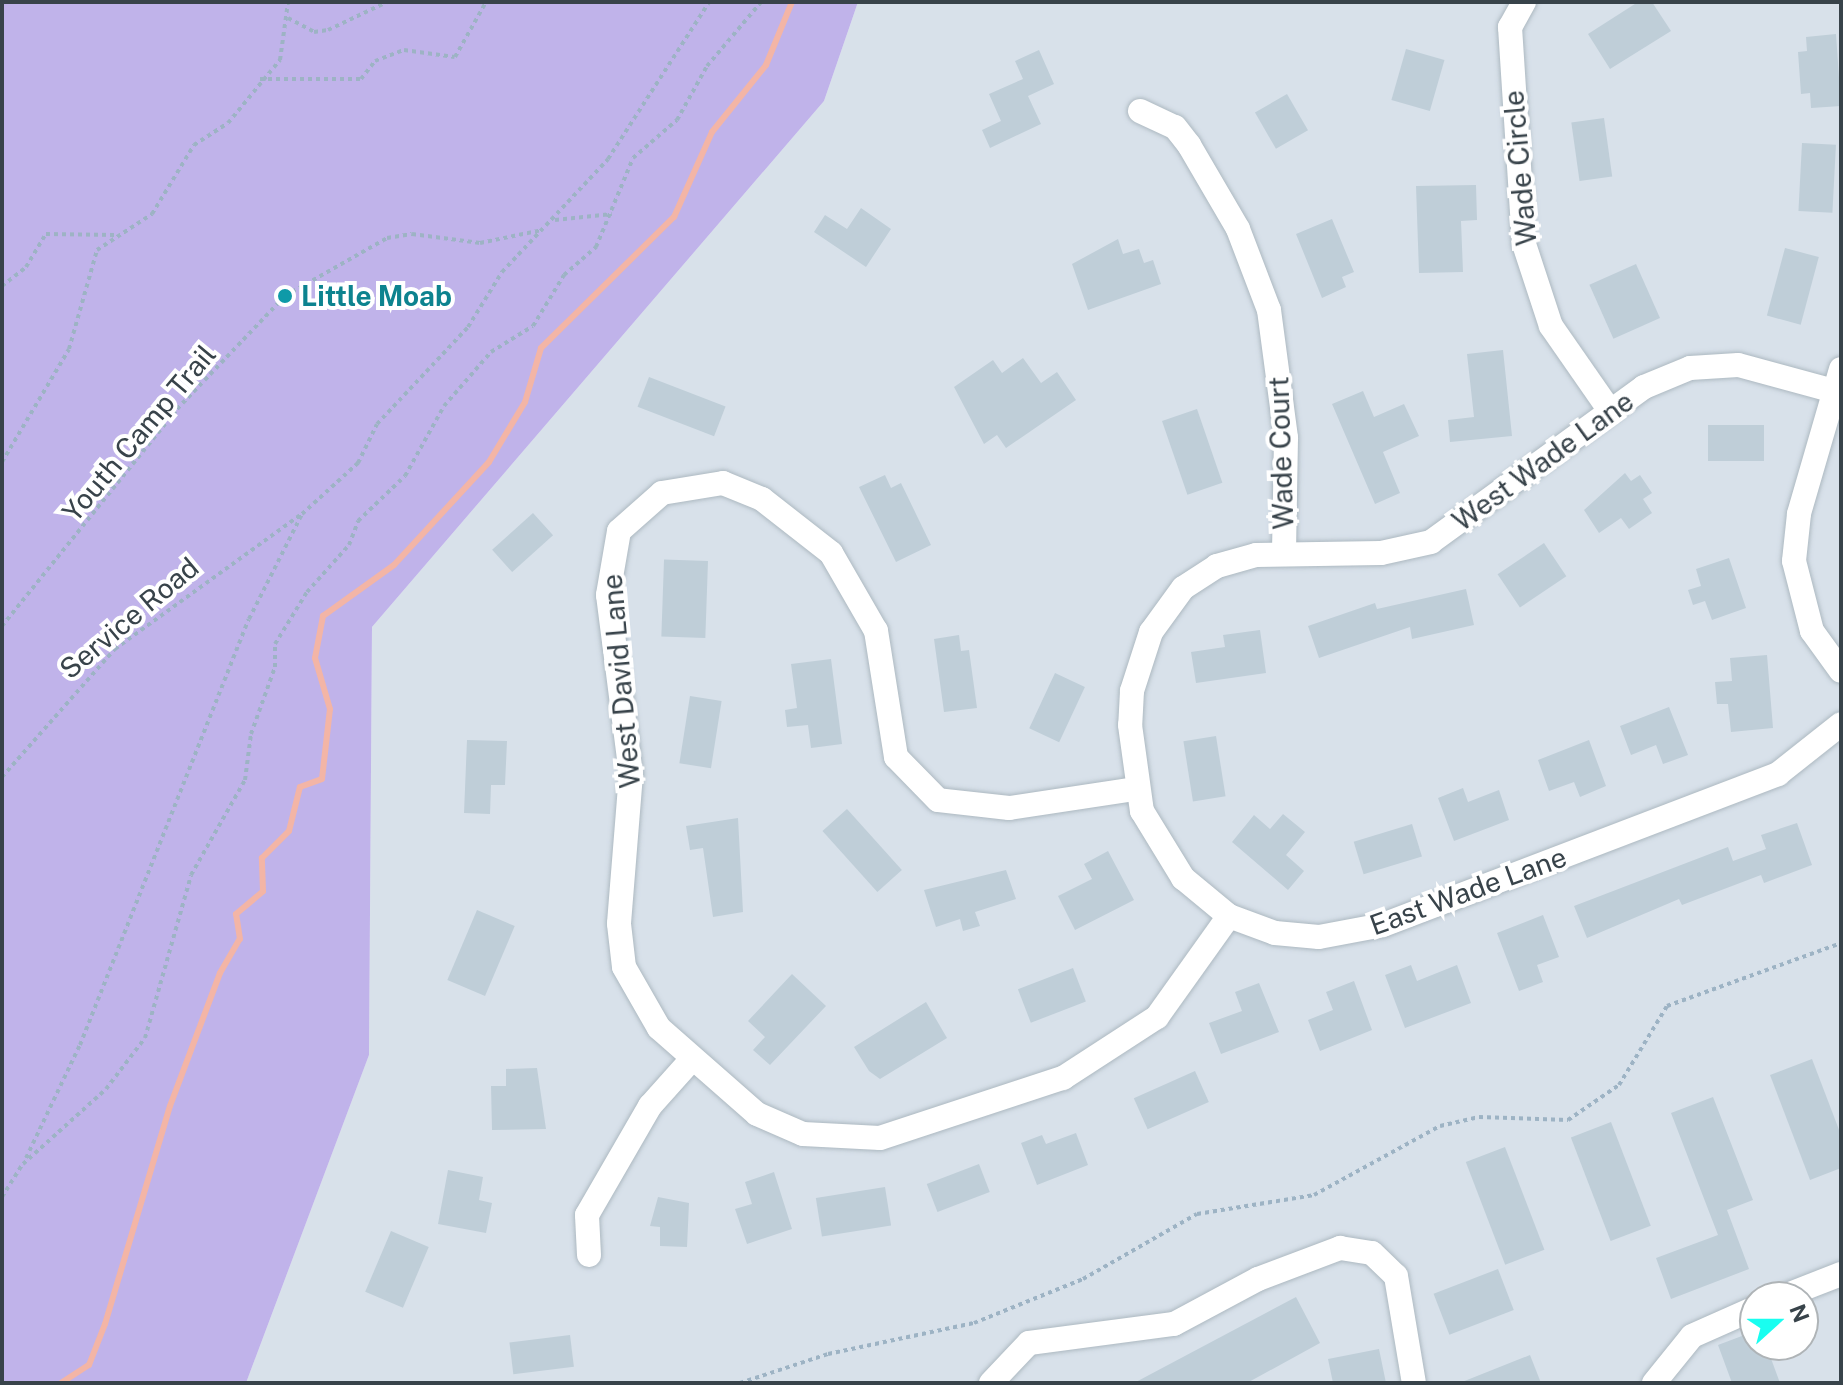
<!DOCTYPE html>
<html>
<head>
<meta charset="utf-8">
<style>
  body { margin:0 }
  #map { position:relative; width:1843px; height:1385px; overflow:hidden; background:#ebf0f5; font-family:"Public Sans",sans-serif }
  div>[style] { position:absolute }
  [style*='--x'] { left:calc(var(--x)*1px); top:calc(var(--y)*1px); width:calc(var(--w)*1px); rotate:calc(var(--a)*1deg) }
  .residential>* { inset:0; background:#d8e1ea }
  .green>* { inset:0; background:#c0b3ea }
  .stream>* { height:6px; margin:-3px; padding:0 3px; transform-origin:3px; border-radius:3px; background:#f3b5a6 }
  .building>* { inset:0; background:#bfced8; transform-origin:0 0 }
  .path>* { height:4px; margin-top:-2px; transform-origin:0; background:repeating-linear-gradient(90deg,#9db3c4 0 4px,transparent 0 8px) }
  .roads { filter:drop-shadow(0 0 2px #adb9c1) drop-shadow(0 0 2px #adb9c1) }
  .minor>* { height:24px; margin:-12px; padding:0 12px; transform-origin:12px; border-radius:12px; background:#fff }
  .dots>* { width:22px; height:22px; translate:-50% -50%; box-sizing:border-box; border:4px solid #fff; border-radius:50% }
  span { translate:-50% -50%; white-space:nowrap; text-align:center; line-height:1.15; -webkit-text-stroke:8px #fff; paint-order:stroke }
  .street-label { font-size:28px; color:#38434a }
  .culture-label { font-size:28px; color:#0d838f; font-weight:700 }
  .left { translate:0 -50%; text-align:left }
  .frame { position:absolute; inset:0; border:4px solid #38434a; pointer-events:none }
  .north { position:absolute; left:1739px; top:1281px; width:80px; height:80px; box-sizing:border-box; background:#fff; border:2px solid #afb4b7; border-radius:50%; rotate:69deg; font-size:22px; font-weight:700; line-height:32px; text-align:center; color:#38434a }
  .north::after { content:''; display:block; margin:auto; width:28px; height:36px; background:#19fef0; clip-path:polygon(50% 0,100% 100%,50% 72%,0 100%) }
</style>
</head>
<body>
<div id="map">
  <div class="residential">
    <i style="clip-path:polygon(evenodd,858px 2px,1841px 2px,1841px 1383px,246px 1383px,369px 1055px,372px 627px,824px 101px,858px 2px,1755px 1297px,1803px 1297px,1803px 1345px,1755px 1345px,1755px 1297px)"></i>
  </div>
  <div class="green">
    <i style="clip-path:polygon(2px 2px,858px 2px,824px 101px,372px 627px,369px 1055px,246px 1383px,2px 1383px)"></i>
  </div>
  <div class="stream">
    <i style="--x:61;--y:1383;--w:33;--a:-33"></i>
    <i style="--x:89;--y:1365;--w:44;--a:-68.7"></i>
    <i style="--x:105;--y:1324;--w:227;--a:-73.4"></i>
    <i style="--x:170;--y:1106;--w:142;--a:-69.4"></i>
    <i style="--x:220;--y:973;--w:39;--a:-60"></i>
    <i style="--x:240;--y:939;--w:25;--a:-99"></i>
    <i style="--x:236;--y:914;--w:35;--a:-40"></i>
    <i style="--x:263;--y:891;--w:33;--a:-92"></i>
    <i style="--x:262;--y:858;--w:38;--a:-45"></i>
    <i style="--x:289;--y:831;--w:45;--a:-76"></i>
    <i style="--x:300;--y:787;--w:23;--a:-20"></i>
    <i style="--x:322;--y:779;--w:70;--a:-83.5"></i>
    <i style="--x:330;--y:709;--w:53;--a:-106.4"></i>
    <i style="--x:315;--y:658;--w:43;--a:-79.2"></i>
    <i style="--x:323;--y:616;--w:87;--a:-35.7"></i>
    <i style="--x:394;--y:565;--w:140;--a:-47.3"></i>
    <i style="--x:489;--y:462;--w:70;--a:-59"></i>
    <i style="--x:525;--y:402;--w:56;--a:-73.5"></i>
    <i style="--x:541;--y:348;--w:187;--a:-44.6"></i>
    <i style="--x:674;--y:217;--w:93;--a:-65.9"></i>
    <i style="--x:712;--y:132;--w:86;--a:-51.1"></i>
    <i style="--x:766;--y:65;--w:68;--a:-67.6"></i>
  </div>
  <div class="building">
    <i style="clip-path:polygon(1638px 2px,1652px 2px,1671px 31px,1610px 69px,1588px 34px)"></i>
    <i style="clip-path:polygon(1836px 34px,1841px 106px,1811px 108px,1810px 93px,1801px 94px,1798px 52px,1807px 51px,1806px 37px)"></i>
    <i style="left:1406px;top:49px;width:40px;height:53px;rotate:16deg"></i>
    <i style="clip-path:polygon(1039px 50px,1054px 84px,1028px 96px,1041px 124px,990px 148px,982px 130px,1001px 121px,989px 94px,1023px 79px,1015px 61px)"></i>
    <i style="left:1287px;top:94px;width:42px;height:37px;rotate:60deg"></i>
    <i style="left:1604px;top:118px;width:59px;height:33px;rotate:82deg"></i>
    <i style="left:1802px;top:143px;width:34px;height:68px;rotate:3deg"></i>
    <i style="clip-path:polygon(1476px 185px,1477px 220px,1461px 221px,1463px 272px,1419px 273px,1416px 186px)"></i>
    <i style="clip-path:polygon(861px 208px,891px 229px,866px 267px,814px 232px,825px 215px,847px 229px)"></i>
    <i style="clip-path:polygon(1332px 219px,1354px 272px,1342px 277px,1346px 287px,1322px 298px,1296px 234px)"></i>
    <i style="clip-path:polygon(1118px 239px,1123px 254px,1139px 249px,1144px 263px,1153px 260px,1161px 284px,1088px 310px,1072px 264px)"></i>
    <i style="left:1785px;top:248px;width:35px;height:70px;rotate:15deg"></i>
    <i style="left:1636px;top:264px;width:59px;height:51px;rotate:66deg"></i>
    <i style="clip-path:polygon(1503px 350px,1512px 436px,1450px 442px,1448px 420px,1474px 417px,1467px 354px)"></i>
    <i style="clip-path:polygon(1023px 358px,1041px 383px,1057px 372px,1076px 400px,1006px 448px,997px 435px,984px 444px,954px 387px,993px 360px,1002px 373px)"></i>
    <i style="left:649px;top:377px;width:82px;height:32px;rotate:21deg"></i>
    <i style="clip-path:polygon(1363px 391px,1374px 417px,1404px 404px,1419px 436px,1383px 452px,1400px 493px,1375px 504px,1332px 404px)"></i>
    <i style="left:1197px;top:409px;width:78px;height:37px;rotate:71deg"></i>
    <i style="left:1764px;top:425px;width:36px;height:56px;rotate:90deg"></i>
    <i style="clip-path:polygon(1625px 473px,1631px 481px,1640px 475px,1652px 493px,1643px 499px,1652px 513px,1629px 529px,1621px 518px,1599px 533px,1584px 510px)"></i>
    <i style="clip-path:polygon(885px 475px,891px 488px,901px 483px,931px 545px,896px 562px,859px 487px)"></i>
    <i style="left:533px;top:513px;width:30px;height:55px;rotate:48deg"></i>
    <i style="left:1544px;top:543px;width:40px;height:56px;rotate:56deg"></i>
    <i style="clip-path:polygon(1729px 558px,1746px 608px,1712px 620px,1705px 601px,1693px 605px,1688px 590px,1701px 586px,1696px 569px)"></i>
    <i style="left:708px;top:561px;width:77px;height:44px;rotate:92deg"></i>
    <i style="clip-path:polygon(1466px 589px,1474px 625px,1412px 639px,1410px 627px,1319px 658px,1308px 626px,1375px 603px,1377px 609px)"></i>
    <i style="clip-path:polygon(1260px 630px,1266px 673px,1196px 683px,1191px 652px,1225px 647px,1223px 635px)"></i>
    <i style="clip-path:polygon(959px 635px,961px 651px,969px 650px,977px 708px,944px 712px,934px 639px)"></i>
    <i style="clip-path:polygon(1767px 655px,1773px 728px,1731px 732px,1728px 704px,1717px 704px,1715px 682px,1732px 681px,1730px 658px)"></i>
    <i style="clip-path:polygon(831px 659px,842px 744px,811px 748px,808px 725px,787px 727px,785px 710px,797px 708px,791px 664px)"></i>
    <i style="left:1055px;top:673px;width:33px;height:61px;rotate:25deg"></i>
    <i style="left:690px;top:696px;width:32px;height:68px;rotate:9deg"></i>
    <i style="clip-path:polygon(1669px 707px,1688px 755px,1663px 764px,1656px 745px,1631px 755px,1620px 726px)"></i>
    <i style="left:1216px;top:736px;width:61px;height:33px;rotate:81deg"></i>
    <i style="clip-path:polygon(467px 740px,507px 741px,505px 785px,491px 785px,490px 814px,464px 813px)"></i>
    <i style="clip-path:polygon(1589px 740px,1606px 786px,1580px 797px,1574px 782px,1549px 791px,1538px 760px)"></i>
    <i style="clip-path:polygon(1463px 788px,1468px 802px,1499px 790px,1509px 820px,1454px 841px,1438px 798px)"></i>
    <i style="left:847px;top:809px;width:82px;height:33px;rotate:48deg"></i>
    <i style="clip-path:polygon(1283px 814px,1305px 832px,1286px 855px,1304px 871px,1288px 890px,1232px 842px,1254px 815px,1270px 829px)"></i>
    <i style="clip-path:polygon(738px 818px,743px 912px,713px 917px,703px 848px,690px 850px,686px 826px)"></i>
    <i style="clip-path:polygon(1797px 823px,1812px 865px,1764px 883px,1761px 875px,1682px 905px,1679px 899px,1587px 938px,1574px 906px,1728px 847px,1733px 861px,1766px 849px,1761px 835px)"></i>
    <i style="left:1412px;top:824px;width:34px;height:61px;rotate:73deg"></i>
    <i style="clip-path:polygon(1108px 851px,1134px 900px,1075px 930px,1058px 896px,1092px 879px,1084px 864px)"></i>
    <i style="clip-path:polygon(1006px 870px,1016px 899px,975px 912px,980px 926px,963px 931px,960px 919px,936px 927px,924px 890px)"></i>
    <i style="left:477px;top:910px;width:41px;height:76px;rotate:23deg"></i>
    <i style="clip-path:polygon(1543px 915px,1559px 957px,1537px 965px,1543px 982px,1519px 991px,1497px 933px)"></i>
    <i style="clip-path:polygon(1411px 965px,1417px 981px,1457px 965px,1471px 1003px,1405px 1028px,1385px 975px)"></i>
    <i style="left:1073px;top:968px;width:36px;height:59px;rotate:69deg"></i>
    <i style="clip-path:polygon(792px 974px,826px 1006px,770px 1065px,753px 1050px,765px 1037px,748px 1021px)"></i>
    <i style="clip-path:polygon(1354px 981px,1372px 1030px,1320px 1051px,1308px 1020px,1333px 1010px,1326px 992px)"></i>
    <i style="clip-path:polygon(1259px 983px,1279px 1032px,1221px 1054px,1209px 1023px,1242px 1011px,1235px 992px)"></i>
    <i style="clip-path:polygon(926px 1002px,947px 1038px,880px 1079px,869px 1071px,854px 1047px)"></i>
    <i style="clip-path:polygon(1812px 1059px,1841px 1135px,1841px 1168px,1810px 1180px,1770px 1075px)"></i>
    <i style="clip-path:polygon(537px 1068px,546px 1129px,492px 1130px,491px 1086px,506px 1086px,506px 1069px)"></i>
    <i style="left:1195px;top:1071px;width:34px;height:67px;rotate:66deg"></i>
    <i style="clip-path:polygon(1713px 1097px,1753px 1200px,1727px 1210px,1749px 1269px,1671px 1299px,1656px 1258px,1718px 1235px,1671px 1113px)"></i>
    <i style="left:1611px;top:1122px;width:111px;height:43px;rotate:69deg"></i>
    <i style="clip-path:polygon(1076px 1133px,1088px 1165px,1037px 1185px,1021px 1143px,1042px 1135px,1046px 1144px)"></i>
    <i style="left:1505px;top:1147px;width:110px;height:42px;rotate:69deg"></i>
    <i style="left:979px;top:1164px;width:30px;height:56px;rotate:69deg"></i>
    <i style="clip-path:polygon(448px 1170px,483px 1177px,479px 1200px,492px 1203px,486px 1233px,438px 1224px)"></i>
    <i style="clip-path:polygon(774px 1172px,792px 1229px,747px 1244px,735px 1209px,752px 1204px,745px 1182px)"></i>
    <i style="left:885px;top:1187px;width:39px;height:70px;rotate:81deg"></i>
    <i style="clip-path:polygon(658px 1197px,689px 1203px,687px 1247px,660px 1246px,660px 1227px,650px 1226px)"></i>
    <i style="left:391px;top:1231px;width:41px;height:66px;rotate:23deg"></i>
    <i style="left:1498px;top:1269px;width:44px;height:69px;rotate:69deg"></i>
    <i style="clip-path:polygon(1296px 1297px,1320px 1343px,1247px 1383px,1134px 1383px)"></i>
    <i style="clip-path:polygon(1755px 1331px,1755px 1345px,1766px 1345px,1780px 1383px,1732px 1383px,1718px 1345px)"></i>
    <i style="left:570px;top:1335px;width:32px;height:61px;rotate:83deg"></i>
    <i style="clip-path:polygon(1379px 1349px,1386px 1383px,1333px 1383px,1328px 1359px)"></i>
    <i style="clip-path:polygon(1530px 1355px,1541px 1383px,1462px 1383px,1462px 1382px)"></i>
  </div>
  <div class="path">
    <i style="--x:288;--y:18;--w:30;--a:28"></i>
    <i style="--x:314;--y:32;--w:14;--a:-8"></i>
    <i style="--x:328;--y:30;--w:65;--a:-25.4"></i>
    <i style="--x:260;--y:79;--w:101;--a:0"></i>
    <i style="--x:361;--y:79;--w:23;--a:-52"></i>
    <i style="--x:375;--y:61;--w:31;--a:-21"></i>
    <i style="--x:404;--y:50;--w:51;--a:7.8"></i>
    <i style="--x:455;--y:57;--w:63;--a:-60.6"></i>
    <i style="--x:555;--y:220;--w:57;--a:-6"></i>
    <i style="--x:2;--y:286;--w:31;--a:-38"></i>
    <i style="--x:26;--y:267;--w:39;--a:-59"></i>
    <i style="--x:46;--y:234;--w:70;--a:0.8"></i>
    <i style="--x:2;--y:462;--w:131;--a:-59.3"></i>
    <i style="--x:69;--y:349;--w:103;--a:-74.2"></i>
    <i style="--x:97;--y:250;--w:66;--a:-33.2"></i>
    <i style="--x:152;--y:214;--w:81;--a:-58.7"></i>
    <i style="--x:194;--y:145;--w:40;--a:-32.9"></i>
    <i style="--x:228;--y:123;--w:82;--a:-50.5"></i>
    <i style="--x:280;--y:60;--w:59;--a:-82.1"></i>
    <i style="--x:2;--y:626;--w:279;--a:-51.1"></i>
    <i style="--x:177;--y:409;--w:156;--a:-46.3"></i>
    <i style="--x:285;--y:296;--w:117;--a:-29.6"></i>
    <i style="--x:387;--y:238;--w:25;--a:-9"></i>
    <i style="--x:412;--y:234;--w:69;--a:7.5"></i>
    <i style="--x:480;--y:243;--w:63;--a:-11.8"></i>
    <i style="--x:2;--y:777;--w:171;--a:-48.6"></i>
    <i style="--x:115;--y:649;--w:228;--a:-35.9"></i>
    <i style="--x:26;--y:1158;--w:125;--a:-64.5"></i>
    <i style="--x:80;--y:1045;--w:458;--a:-68.4"></i>
    <i style="--x:249;--y:619;--w:118;--a:-63.2"></i>
    <i style="--x:302;--y:514;--w:76;--a:-42.3"></i>
    <i style="--x:358;--y:463;--w:43;--a:-64"></i>
    <i style="--x:377;--y:424;--w:133;--a:-46.8"></i>
    <i style="--x:468;--y:327;--w:65;--a:-58.3"></i>
    <i style="--x:502;--y:272;--w:155;--a:-46.8"></i>
    <i style="--x:608;--y:159;--w:187;--a:-57.2"></i>
    <i style="--x:2;--y:1197;--w:39;--a:-58"></i>
    <i style="--x:23;--y:1164;--w:112;--a:-42.1"></i>
    <i style="--x:106;--y:1089;--w:64;--a:-52.6"></i>
    <i style="--x:145;--y:1038;--w:169;--a:-74.2"></i>
    <i style="--x:191;--y:875;--w:109;--a:-60.4"></i>
    <i style="--x:245;--y:780;--w:46;--a:-82.6"></i>
    <i style="--x:251;--y:734;--w:71;--a:-70.3"></i>
    <i style="--x:275;--y:667;--w:23;--a:-90"></i>
    <i style="--x:275;--y:644;--w:61;--a:-58.4"></i>
    <i style="--x:307;--y:592;--w:63;--a:-48.2"></i>
    <i style="--x:349;--y:545;--w:26;--a:-69"></i>
    <i style="--x:358;--y:521;--w:65;--a:-43.8"></i>
    <i style="--x:405;--y:476;--w:80;--a:-60.9"></i>
    <i style="--x:444;--y:406;--w:72;--a:-49"></i>
    <i style="--x:491;--y:352;--w:49;--a:-31.8"></i>
    <i style="--x:533;--y:326;--w:60;--a:-58.7"></i>
    <i style="--x:564;--y:275;--w:43;--a:-41.2"></i>
    <i style="--x:596;--y:247;--w:96;--a:-67.4"></i>
    <i style="--x:633;--y:158;--w:58;--a:-40.8"></i>
    <i style="--x:677;--y:120;--w:62;--a:-60.9"></i>
    <i style="--x:707;--y:66;--w:84;--a:-49.8"></i>
    <i style="--x:740;--y:1383;--w:93;--a:-18.2"></i>
    <i style="--x:828;--y:1354;--w:149;--a:-12"></i>
    <i style="--x:974;--y:1323;--w:118;--a:-22"></i>
    <i style="--x:1083;--y:1279;--w:131;--a:-29.7"></i>
    <i style="--x:1197;--y:1214;--w:119;--a:-9.2"></i>
    <i style="--x:1314;--y:1195;--w:144;--a:-28.7"></i>
    <i style="--x:1440;--y:1126;--w:40;--a:-13"></i>
    <i style="--x:1479;--y:1117;--w:89;--a:1.9"></i>
    <i style="--x:1568;--y:1120;--w:62;--a:-34.5"></i>
    <i style="--x:1619;--y:1085;--w:92;--a:-58.7"></i>
    <i style="--x:1667;--y:1006;--w:185;--a:-19.9"></i>
  </div>
  <div class="roads">
    <div class="minor">
      <i style="--x:1524;--y:2;--w:29;--a:119"></i>
      <i style="--x:1510;--y:27;--w:217;--a:86.3"></i>
      <i style="--x:1524;--y:244;--w:86;--a:71.8"></i>
      <i style="--x:1551;--y:326;--w:103;--a:55.2"></i>
      <i style="--x:1140;--y:111;--w:38;--a:25"></i>
      <i style="--x:1175;--y:127;--w:23;--a:52"></i>
      <i style="--x:1189;--y:145;--w:97;--a:59.7"></i>
      <i style="--x:1238;--y:229;--w:87;--a:69.1"></i>
      <i style="--x:1269;--y:310;--w:129;--a:82.4"></i>
      <i style="--x:1286;--y:438;--w:115;--a:91"></i>
      <i style="--x:1841;--y:369;--w:151;--a:106.2"></i>
      <i style="--x:1799;--y:514;--w:47;--a:96.1"></i>
      <i style="--x:1794;--y:561;--w:72;--a:75.6"></i>
      <i style="--x:1812;--y:631;--w:49;--a:54.1"></i>
      <i style="--x:1834;--y:391;--w:99;--a:-164.8"></i>
      <i style="--x:1738;--y:365;--w:48;--a:176.4"></i>
      <i style="--x:1690;--y:368;--w:50;--a:157.6"></i>
      <i style="--x:1644;--y:387;--w:263;--a:144"></i>
      <i style="--x:1431;--y:542;--w:51;--a:167.6"></i>
      <i style="--x:1381;--y:553;--w:125;--a:179.1"></i>
      <i style="--x:1256;--y:555;--w:41;--a:164.2"></i>
      <i style="--x:1217;--y:566;--w:40;--a:147.1"></i>
      <i style="--x:1183;--y:588;--w:54;--a:126"></i>
      <i style="--x:1151;--y:632;--w:62;--a:107.9"></i>
      <i style="--x:1132;--y:691;--w:34;--a:93"></i>
      <i style="--x:1130;--y:725;--w:87;--a:82.1"></i>
      <i style="--x:1142;--y:811;--w:79;--a:58.5"></i>
      <i style="--x:1183;--y:878;--w:60;--a:39.6"></i>
      <i style="--x:1229;--y:916;--w:49;--a:20.3"></i>
      <i style="--x:1275;--y:933;--w:44;--a:5.2"></i>
      <i style="--x:1319;--y:937;--w:65;--a:-10.6"></i>
      <i style="--x:1383;--y:925;--w:423;--a:-20.9"></i>
      <i style="--x:1778;--y:774;--w:80;--a:-38.4"></i>
      <i style="--x:1135;--y:789;--w:127;--a:171.4"></i>
      <i style="--x:1009;--y:808;--w:71;--a:-173.6"></i>
      <i style="--x:938;--y:800;--w:60;--a:-134.3"></i>
      <i style="--x:896;--y:757;--w:128;--a:-99"></i>
      <i style="--x:876;--y:631;--w:90;--a:-120"></i>
      <i style="--x:831;--y:553;--w:88;--a:-142"></i>
      <i style="--x:762;--y:499;--w:42;--a:-157.7"></i>
      <i style="--x:723;--y:483;--w:62;--a:170.7"></i>
      <i style="--x:662;--y:493;--w:57;--a:138.5"></i>
      <i style="--x:619;--y:531;--w:65;--a:99.8"></i>
      <i style="--x:608;--y:595;--w:180;--a:82.7"></i>
      <i style="--x:631;--y:774;--w:150;--a:94.6"></i>
      <i style="--x:619;--y:924;--w:43;--a:83.4"></i>
      <i style="--x:624;--y:967;--w:70;--a:60.2"></i>
      <i style="--x:659;--y:1028;--w:130;--a:41.3"></i>
      <i style="--x:757;--y:1114;--w:50;--a:23.5"></i>
      <i style="--x:803;--y:1134;--w:77;--a:3"></i>
      <i style="--x:880;--y:1138;--w:193;--a:-18.2"></i>
      <i style="--x:1063;--y:1078;--w:112;--a:-33"></i>
      <i style="--x:1157;--y:1017;--w:124;--a:-54.5"></i>
      <i style="--x:589;--y:1255;--w:40;--a:-92.9"></i>
      <i style="--x:587;--y:1215;--w:126;--a:-60"></i>
      <i style="--x:650;--y:1106;--w:63;--a:-48.2"></i>
      <i style="--x:1782;--y:1297;--w:63;--a:-21.3"></i>
      <i style="--x:991;--y:1383;--w:55;--a:-46.5"></i>
      <i style="--x:1029;--y:1343;--w:146;--a:-7.5"></i>
      <i style="--x:1174;--y:1324;--w:95;--a:-28.2"></i>
      <i style="--x:1258;--y:1279;--w:88;--a:-20.7"></i>
      <i style="--x:1340;--y:1248;--w:32;--a:9"></i>
      <i style="--x:1372;--y:1253;--w:33;--a:44"></i>
      <i style="--x:1396;--y:1276;--w:109;--a:80.5"></i>
      <i style="--x:1654;--y:1383;--w:60;--a:-51"></i>
      <i style="--x:1692;--y:1336;--w:69;--a:-24"></i>
    </div>
  </div>
  <div class="dots">
    <i style="left:285px;top:296px;background:#0f9aa8"></i>
  </div>
  <div class="street-label">
    <span style="left:1520px;top:168px;rotate:-95deg">Wade Circle</span>
    <span style="left:139px;top:433px;rotate:-50deg">Youth Camp Trail</span>
    <span style="left:1281px;top:453px;rotate:-92deg">Wade Court</span>
    <span style="left:1543px;top:461px;rotate:-36deg">West Wade Lane</span>
    <span style="left:129px;top:618px;rotate:-40deg">Service Road</span>
    <span style="left:621px;top:681px;rotate:-95deg">West David Lane</span>
    <span style="left:1468px;top:891px;rotate:-20deg">East Wade Lane</span>
  </div>
  <div class="culture-label">
    <span class="left" style="left:301px;top:296px">Little Moab</span>
  </div>
  <div class="frame"></div>
  <div class="north">N</div>
</div>
</body>
</html>
